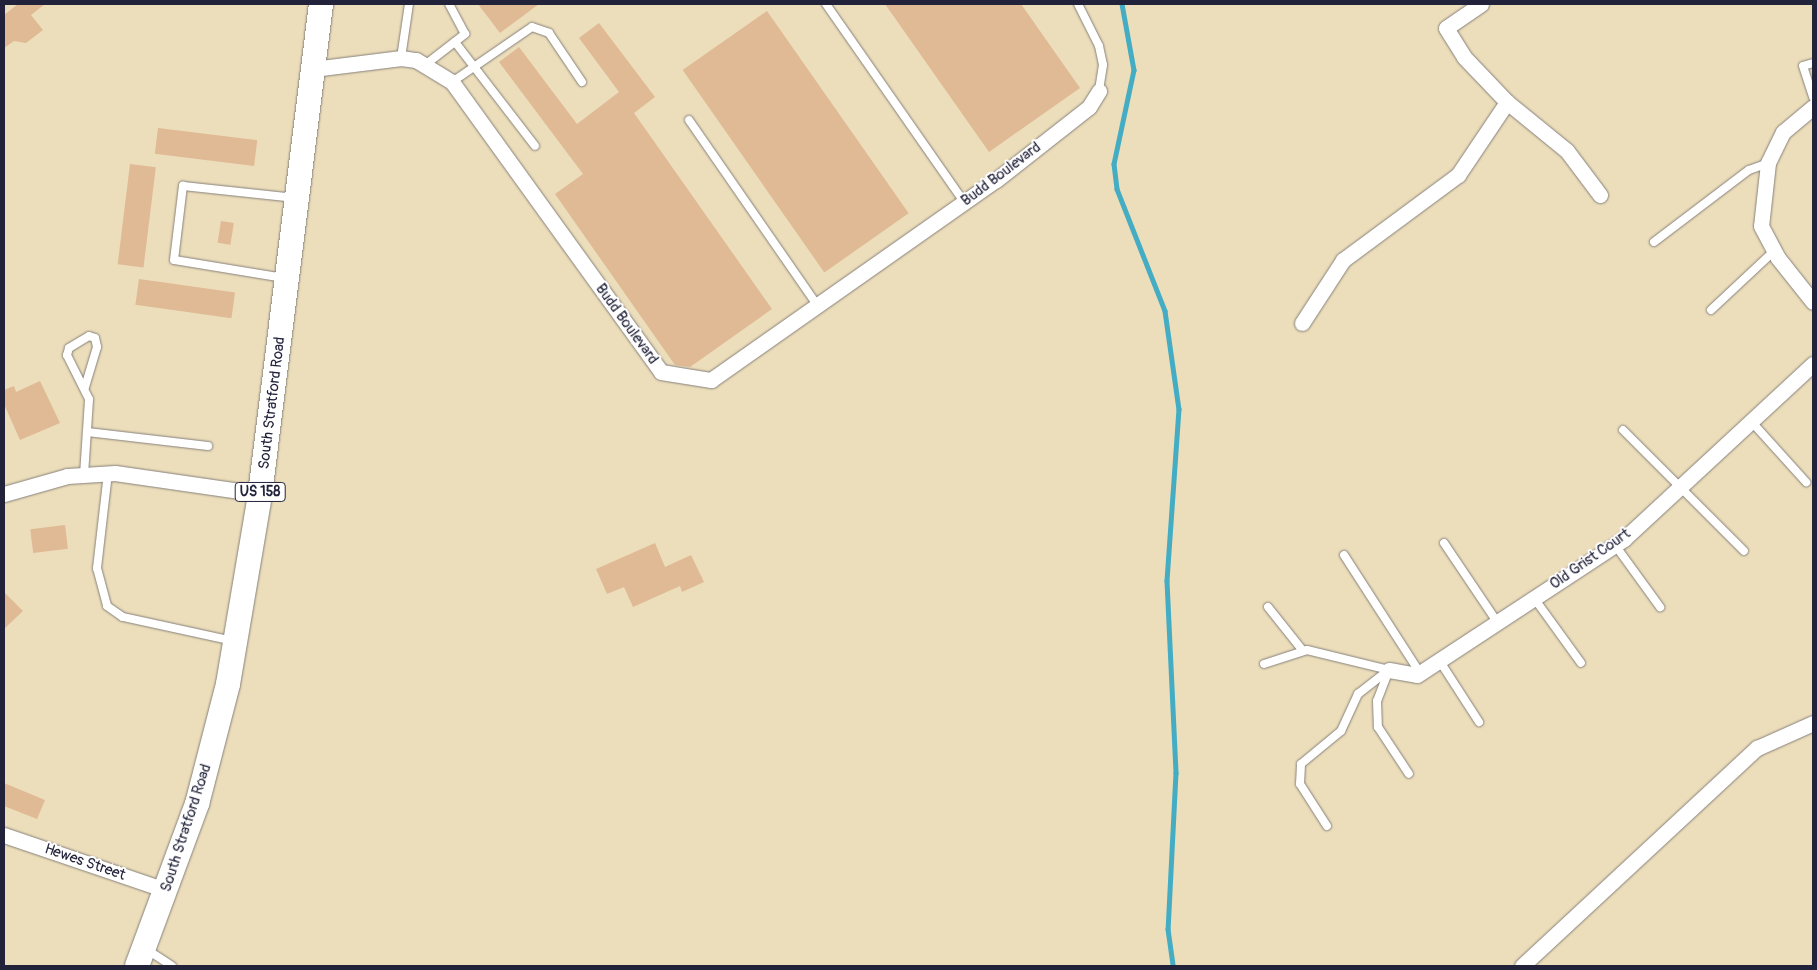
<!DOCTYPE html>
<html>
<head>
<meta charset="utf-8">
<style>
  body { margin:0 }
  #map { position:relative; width:1817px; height:970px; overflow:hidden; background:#ecdebb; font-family:Pangolin,sans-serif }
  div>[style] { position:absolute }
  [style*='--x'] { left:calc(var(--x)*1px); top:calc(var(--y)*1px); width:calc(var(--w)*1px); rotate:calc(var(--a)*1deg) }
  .stream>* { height:4.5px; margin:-2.25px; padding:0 2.25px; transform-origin:2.25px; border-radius:2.25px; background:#44adc4 }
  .building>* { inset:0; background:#e0b995; transform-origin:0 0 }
  .roads { filter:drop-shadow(0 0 1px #87807b) drop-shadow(0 0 1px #87807b) }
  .service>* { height:8px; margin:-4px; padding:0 4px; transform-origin:4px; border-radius:4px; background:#fff }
  .minor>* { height:15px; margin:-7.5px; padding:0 7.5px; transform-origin:7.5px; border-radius:7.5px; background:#fff }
  .primary>* { height:24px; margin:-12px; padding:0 12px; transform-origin:12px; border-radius:12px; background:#fff }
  span { translate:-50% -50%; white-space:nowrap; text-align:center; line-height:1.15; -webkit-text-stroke:4px #fff; paint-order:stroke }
  .shield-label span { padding:1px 4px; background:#fff; border:1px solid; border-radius:4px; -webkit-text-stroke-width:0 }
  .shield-label { font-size:14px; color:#22223b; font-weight:700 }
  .street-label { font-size:15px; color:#22223b }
  .frame { position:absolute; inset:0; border:5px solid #22223b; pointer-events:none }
</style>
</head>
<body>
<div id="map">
  <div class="stream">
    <i style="--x:1122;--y:4;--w:67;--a:79.7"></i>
    <i style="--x:1134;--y:70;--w:96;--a:102"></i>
    <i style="--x:1114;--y:164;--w:25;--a:83"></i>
    <i style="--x:1117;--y:189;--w:131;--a:68.5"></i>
    <i style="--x:1165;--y:311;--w:99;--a:81.9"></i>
    <i style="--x:1179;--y:409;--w:172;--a:94"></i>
    <i style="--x:1167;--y:581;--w:192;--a:87.3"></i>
    <i style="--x:1176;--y:773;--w:156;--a:92.9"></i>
    <i style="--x:1168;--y:929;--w:37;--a:82"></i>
  </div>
  <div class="building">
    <i style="clip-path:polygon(18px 4px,45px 4px,31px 15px,43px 30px,26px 43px,14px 41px,4px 48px,4px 15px)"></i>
    <i style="clip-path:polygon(478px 4px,539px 4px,500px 33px)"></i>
    <i style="clip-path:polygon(885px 4px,1021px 4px,1080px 88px,989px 152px)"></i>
    <i style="left:767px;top:11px;width:247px;height:103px;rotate:55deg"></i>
    <i style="clip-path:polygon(599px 23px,655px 97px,634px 113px,772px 309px,690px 367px,675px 365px,555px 194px,583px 174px,499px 62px,519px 47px,577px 124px,619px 92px,579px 38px)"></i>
    <i style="left:158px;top:128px;width:100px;height:26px;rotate:7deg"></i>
    <i style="left:130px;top:164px;width:26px;height:101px;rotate:7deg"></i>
    <i style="left:221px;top:221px;width:13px;height:22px;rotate:9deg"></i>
    <i style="left:139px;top:279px;width:97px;height:26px;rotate:8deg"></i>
    <i style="clip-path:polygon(40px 381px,60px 423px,20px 440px,4px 404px,4px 390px,14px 386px,16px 392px)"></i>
    <i style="left:65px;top:525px;width:24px;height:35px;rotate:83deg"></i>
    <i style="clip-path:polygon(655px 543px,665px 567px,691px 555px,704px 582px,682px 592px,680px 586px,633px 607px,624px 587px,607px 594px,596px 569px)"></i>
    <i style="clip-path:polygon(4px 592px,23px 611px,4px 629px)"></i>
    <i style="clip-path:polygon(4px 783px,45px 800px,37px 819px,4px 806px)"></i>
  </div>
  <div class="roads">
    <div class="service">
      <i style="--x:826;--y:4;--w:241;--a:55.1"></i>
      <i style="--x:1078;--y:4;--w:47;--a:63.4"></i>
      <i style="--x:1099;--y:46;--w:19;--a:78"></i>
      <i style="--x:1103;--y:65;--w:26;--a:99"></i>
      <i style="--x:455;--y:42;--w:131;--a:52.4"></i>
      <i style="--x:401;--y:58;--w:55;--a:-81.6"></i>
      <i style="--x:1813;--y:63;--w:10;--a:163"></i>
      <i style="--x:1803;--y:66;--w:33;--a:72"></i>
      <i style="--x:425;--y:65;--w:51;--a:-37.8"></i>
      <i style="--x:465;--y:34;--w:34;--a:-118"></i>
      <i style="--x:452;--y:82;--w:97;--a:-34.5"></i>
      <i style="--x:532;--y:27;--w:18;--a:19"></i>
      <i style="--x:549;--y:33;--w:59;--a:56"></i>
      <i style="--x:689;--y:120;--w:225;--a:55.3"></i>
      <i style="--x:1654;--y:242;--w:119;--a:-37.2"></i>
      <i style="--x:1749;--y:170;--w:20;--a:-20"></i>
      <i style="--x:284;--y:278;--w:111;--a:-170.7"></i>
      <i style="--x:174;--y:260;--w:75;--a:-83.1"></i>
      <i style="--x:183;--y:186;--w:113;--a:6.1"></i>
      <i style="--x:1711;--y:310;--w:86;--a:-43.1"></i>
      <i style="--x:1750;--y:420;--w:84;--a:47.9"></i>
      <i style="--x:1623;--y:430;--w:171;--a:45"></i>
      <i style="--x:87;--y:432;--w:122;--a:6.6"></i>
      <i style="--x:108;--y:473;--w:96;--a:96.6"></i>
      <i style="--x:97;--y:568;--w:39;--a:75"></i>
      <i style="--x:107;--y:606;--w:19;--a:35"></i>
      <i style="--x:123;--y:617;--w:113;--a:12.3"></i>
      <i style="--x:84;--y:475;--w:76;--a:-86.2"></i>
      <i style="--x:89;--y:399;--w:49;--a:-116.6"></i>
      <i style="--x:67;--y:355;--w:7;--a:-74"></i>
      <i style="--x:69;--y:348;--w:23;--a:-31"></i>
      <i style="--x:89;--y:336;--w:6;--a:18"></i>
      <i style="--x:95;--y:338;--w:9;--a:77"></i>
      <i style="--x:97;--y:347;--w:42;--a:106.7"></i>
      <i style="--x:1444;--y:543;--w:95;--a:56.1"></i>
      <i style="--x:1615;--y:545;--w:77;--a:54"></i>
      <i style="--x:1344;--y:555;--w:140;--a:57.2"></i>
      <i style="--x:1534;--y:598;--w:80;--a:54.1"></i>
      <i style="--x:1268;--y:607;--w:56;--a:51.5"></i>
      <i style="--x:1439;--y:660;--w:74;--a:57.2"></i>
      <i style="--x:1264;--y:664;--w:45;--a:-18"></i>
      <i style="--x:1307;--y:650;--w:84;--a:13.7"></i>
      <i style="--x:1389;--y:670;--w:33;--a:111"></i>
      <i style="--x:1377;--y:701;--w:26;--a:88"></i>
      <i style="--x:1378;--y:727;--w:56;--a:56.6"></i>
      <i style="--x:1327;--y:826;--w:50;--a:-122.7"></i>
      <i style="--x:1300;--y:784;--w:20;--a:-87"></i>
      <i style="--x:1301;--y:764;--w:52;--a:-39.5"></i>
      <i style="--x:1341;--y:731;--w:41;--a:-65.3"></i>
      <i style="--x:1358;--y:694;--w:39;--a:-38"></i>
      <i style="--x:146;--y:949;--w:31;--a:33"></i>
    </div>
    <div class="minor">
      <i style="--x:1481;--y:4;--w:42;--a:145.6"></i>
      <i style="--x:1446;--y:28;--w:34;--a:58"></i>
      <i style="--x:1464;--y:57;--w:62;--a:46.3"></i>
      <i style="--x:1507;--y:102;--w:77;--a:39.2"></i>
      <i style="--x:1567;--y:151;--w:55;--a:53.1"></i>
      <i style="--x:313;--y:69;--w:89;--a:-7.1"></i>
      <i style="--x:401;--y:58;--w:15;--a:8"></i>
      <i style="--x:416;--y:60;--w:42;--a:31.4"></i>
      <i style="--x:452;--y:82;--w:357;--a:54.2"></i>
      <i style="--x:661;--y:372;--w:51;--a:9.1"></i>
      <i style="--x:711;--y:380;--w:348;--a:-35.1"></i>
      <i style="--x:996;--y:180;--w:118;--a:-38.1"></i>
      <i style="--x:1089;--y:107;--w:19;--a:-58"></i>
      <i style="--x:1813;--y:107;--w:39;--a:140"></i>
      <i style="--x:1783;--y:132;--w:34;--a:116"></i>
      <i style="--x:1768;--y:163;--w:63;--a:96.3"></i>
      <i style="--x:1761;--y:226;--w:36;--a:62"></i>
      <i style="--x:1778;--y:258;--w:56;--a:51.5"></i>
      <i style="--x:1302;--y:323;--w:75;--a:-56.9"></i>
      <i style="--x:1343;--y:260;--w:143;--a:-36.5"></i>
      <i style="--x:1458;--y:175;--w:88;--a:-56.1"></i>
      <i style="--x:4;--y:494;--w:66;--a:-15.9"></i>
      <i style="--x:67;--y:476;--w:48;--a:-3.6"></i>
      <i style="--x:115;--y:473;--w:147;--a:8.2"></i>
      <i style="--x:1389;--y:670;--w:28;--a:10"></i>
      <i style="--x:1417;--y:675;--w:248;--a:-33.3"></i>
      <i style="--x:1624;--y:539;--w:258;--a:-42.8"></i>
      <i style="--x:4;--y:835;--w:171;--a:18.8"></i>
      <i style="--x:1522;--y:966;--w:321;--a:-42.9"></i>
      <i style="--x:1757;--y:748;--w:61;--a:-24.1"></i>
    </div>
    <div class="primary">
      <i style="--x:137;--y:966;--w:173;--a:-69.7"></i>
      <i style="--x:197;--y:804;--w:124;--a:-75.5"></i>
      <i style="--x:228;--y:684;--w:193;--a:-80.4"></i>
      <i style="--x:260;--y:494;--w:494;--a:-82.9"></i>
    </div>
  </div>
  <div class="shield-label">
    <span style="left:260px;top:492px">US 158</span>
  </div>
  <div class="street-label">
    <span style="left:1001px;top:174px;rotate:-37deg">Budd Boulevard</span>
    <span style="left:627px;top:324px;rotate:54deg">Budd Boulevard</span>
    <span style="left:272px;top:403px;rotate:-83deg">South Stratford Road</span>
    <span style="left:1590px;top:559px;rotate:-35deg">Old Grist Court</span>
    <span style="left:186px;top:828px;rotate:-72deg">South Stratford Road</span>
    <span style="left:85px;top:862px;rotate:19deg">Hewes Street</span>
  </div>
  <div class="frame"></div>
</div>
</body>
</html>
